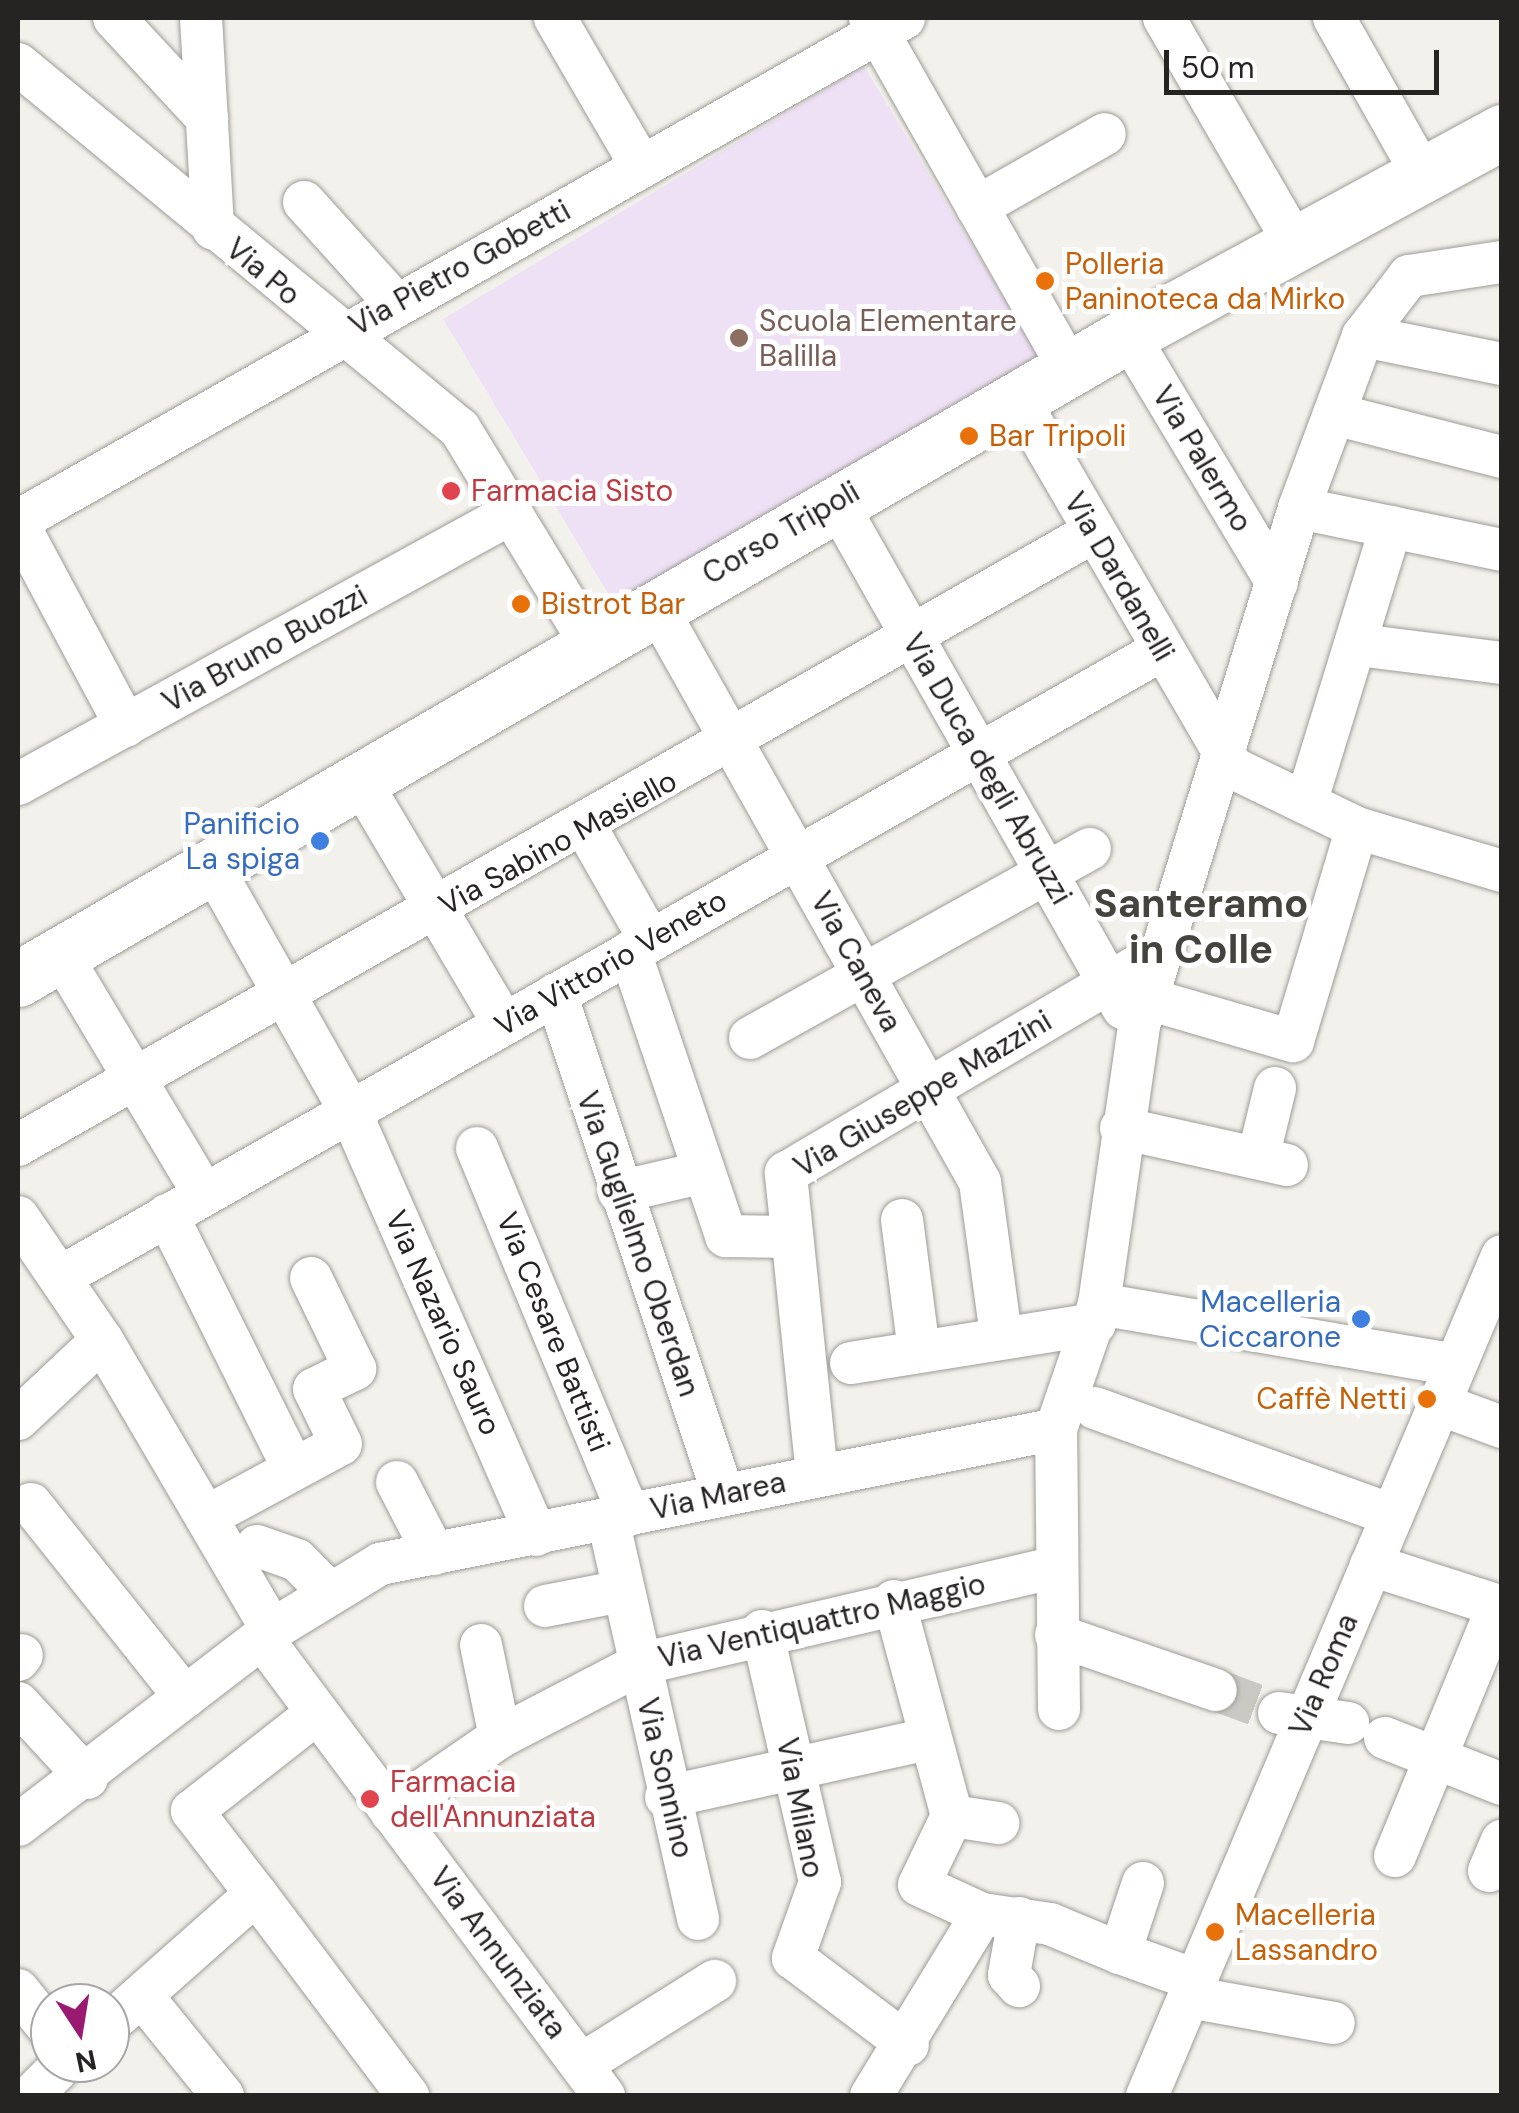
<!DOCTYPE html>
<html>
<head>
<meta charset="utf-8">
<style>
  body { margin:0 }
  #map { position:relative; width:1519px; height:2113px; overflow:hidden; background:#f3f1eb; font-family:"DM Sans",sans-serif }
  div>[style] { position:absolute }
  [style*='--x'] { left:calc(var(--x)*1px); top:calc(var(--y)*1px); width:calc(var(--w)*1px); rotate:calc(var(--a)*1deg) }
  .education>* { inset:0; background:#efe1f5; transform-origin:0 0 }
  .street-tunnel>* { height:42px; margin-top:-21px; transform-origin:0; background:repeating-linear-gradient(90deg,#cac8c3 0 42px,transparent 0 63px) }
  .roads { filter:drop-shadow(0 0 2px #9e9c97) drop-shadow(0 0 2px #9e9c97) }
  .street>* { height:42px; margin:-21px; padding:0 21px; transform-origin:21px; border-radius:21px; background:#fff }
  .secondary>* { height:55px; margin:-27.5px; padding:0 27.5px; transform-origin:27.5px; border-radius:27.5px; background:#fff }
  .dots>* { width:28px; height:28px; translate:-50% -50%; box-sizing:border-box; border:5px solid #fff; border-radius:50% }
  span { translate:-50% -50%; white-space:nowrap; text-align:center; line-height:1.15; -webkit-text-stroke:10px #fff; paint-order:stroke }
  .food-label { font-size:30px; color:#c56008 }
  .left { translate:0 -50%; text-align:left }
  .right { translate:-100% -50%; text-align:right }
  .street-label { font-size:30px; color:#252422 }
  .education-label { font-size:30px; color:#785e54 }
  .health-label { font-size:30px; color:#be3a42 }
  .shop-label { font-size:30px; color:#366cbe }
  .district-label { font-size:40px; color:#44433e; font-weight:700 }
  .frame { position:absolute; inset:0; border:20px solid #252422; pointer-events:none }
  .north { position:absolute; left:30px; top:1983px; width:100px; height:100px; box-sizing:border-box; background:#fff; border:2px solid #a8a7a7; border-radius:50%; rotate:168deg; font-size:28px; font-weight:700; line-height:40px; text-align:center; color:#252422 }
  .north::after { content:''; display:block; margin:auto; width:35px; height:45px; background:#991a70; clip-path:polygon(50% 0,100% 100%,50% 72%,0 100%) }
  .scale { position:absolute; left:1164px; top:50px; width:275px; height:45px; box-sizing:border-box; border:5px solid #252422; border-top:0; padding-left:12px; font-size:30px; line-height:35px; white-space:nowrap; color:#252422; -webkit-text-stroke:8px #fff; paint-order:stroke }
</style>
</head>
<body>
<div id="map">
  <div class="education">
    <i style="left:864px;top:66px;width:348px;height:491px;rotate:59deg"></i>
  </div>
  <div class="street-tunnel">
    <i style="--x:1216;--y:1690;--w:66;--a:20.4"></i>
  </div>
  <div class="roads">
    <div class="street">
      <i style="--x:114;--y:18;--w:137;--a:47.1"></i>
      <i style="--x:201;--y:18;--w:211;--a:86.7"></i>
      <i style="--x:555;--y:18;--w:171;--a:59.8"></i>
      <i style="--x:870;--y:18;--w:403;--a:60.4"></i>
      <i style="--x:1164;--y:18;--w:263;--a:59.9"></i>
      <i style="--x:1334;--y:18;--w:183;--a:60.5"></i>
      <i style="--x:18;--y:64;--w:573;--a:39.55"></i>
      <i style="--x:460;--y:429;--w:250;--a:58.7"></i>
      <i style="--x:304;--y:202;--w:137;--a:48"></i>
      <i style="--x:977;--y:207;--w:147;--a:-29.7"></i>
      <i style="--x:1128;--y:335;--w:289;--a:59"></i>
      <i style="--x:1363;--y:336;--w:142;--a:11.4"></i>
      <i style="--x:1018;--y:399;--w:427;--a:59.8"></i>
      <i style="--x:1233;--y:768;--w:138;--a:25.8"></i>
      <i style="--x:1357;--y:828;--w:151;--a:16.5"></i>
      <i style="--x:1334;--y:414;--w:173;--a:14.4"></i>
      <i style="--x:836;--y:502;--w:582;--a:60.44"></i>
      <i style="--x:1299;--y:508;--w:207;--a:11.7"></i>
      <i style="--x:18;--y:521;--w:1019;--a:-29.58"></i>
      <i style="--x:18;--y:524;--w:229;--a:61.9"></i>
      <i style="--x:655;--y:605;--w:662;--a:60.61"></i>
      <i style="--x:980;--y:1182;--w:155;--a:82.2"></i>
      <i style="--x:1359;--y:645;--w:144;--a:7.2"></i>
      <i style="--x:18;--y:784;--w:563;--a:-28.75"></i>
      <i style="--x:362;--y:784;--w:279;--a:59.4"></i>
      <i style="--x:1306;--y:803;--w:289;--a:-72.9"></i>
      <i style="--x:585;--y:826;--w:131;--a:60.3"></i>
      <i style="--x:212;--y:866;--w:281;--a:60.6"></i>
      <i style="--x:350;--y:1111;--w:463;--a:66.3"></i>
      <i style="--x:630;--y:952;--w:300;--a:71.3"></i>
      <i style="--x:726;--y:1236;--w:64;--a:0.9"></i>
      <i style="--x:62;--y:957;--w:276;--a:59.1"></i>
      <i style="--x:556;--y:994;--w:527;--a:71.53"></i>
      <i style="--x:1148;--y:999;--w:151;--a:16.2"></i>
      <i style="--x:1293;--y:1041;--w:222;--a:-73.3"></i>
      <i style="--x:750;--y:1038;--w:389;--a:-29.1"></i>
      <i style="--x:1121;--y:1128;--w:170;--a:12.6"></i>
      <i style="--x:18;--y:1145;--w:1237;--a:-29.69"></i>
      <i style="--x:477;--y:1148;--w:397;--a:67.5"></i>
      <i style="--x:1258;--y:1158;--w:72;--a:-76.3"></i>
      <i style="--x:619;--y:1192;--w:87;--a:-13.2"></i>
      <i style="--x:167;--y:1215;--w:283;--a:63.5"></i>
      <i style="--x:18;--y:1217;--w:149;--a:55.7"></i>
      <i style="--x:102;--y:1340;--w:336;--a:59.6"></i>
      <i style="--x:902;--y:1220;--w:132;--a:82.6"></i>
      <i style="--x:62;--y:1276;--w:1263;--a:-29.65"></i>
      <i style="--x:1099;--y:1304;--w:361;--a:9.7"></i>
      <i style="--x:851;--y:1363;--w:247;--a:-9.1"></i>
      <i style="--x:1439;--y:1404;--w:67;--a:20.1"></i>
      <i style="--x:1095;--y:1408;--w:316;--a:19.8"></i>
      <i style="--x:18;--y:1419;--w:115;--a:-43.2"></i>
      <i style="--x:817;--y:1475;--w:304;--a:-95.9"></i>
      <i style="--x:786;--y:1173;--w:439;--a:-30.5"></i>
      <i style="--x:397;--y:1482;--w:81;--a:62.8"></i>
      <i style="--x:31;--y:1504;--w:247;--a:51.4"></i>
      <i style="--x:206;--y:1517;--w:153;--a:-28.4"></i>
      <i style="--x:341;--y:1444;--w:61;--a:-116.1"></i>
      <i style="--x:314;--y:1389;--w:46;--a:-26"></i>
      <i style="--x:355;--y:1369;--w:101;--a:-115.8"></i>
      <i style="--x:608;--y:1519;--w:410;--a:77.3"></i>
      <i style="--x:257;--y:1546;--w:42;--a:19.3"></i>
      <i style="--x:297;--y:1560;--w:45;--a:45"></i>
      <i style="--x:1371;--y:1565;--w:138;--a:17.8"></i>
      <i style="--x:894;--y:1601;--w:223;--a:74.9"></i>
      <i style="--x:952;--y:1816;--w:76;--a:115.6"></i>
      <i style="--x:919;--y:1885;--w:69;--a:24.7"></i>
      <i style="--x:982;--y:1914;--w:69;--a:8.4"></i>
      <i style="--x:1050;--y:1924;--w:76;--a:22.5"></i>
      <i style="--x:545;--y:1606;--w:78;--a:-11"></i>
      <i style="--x:762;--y:1631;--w:258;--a:77"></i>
      <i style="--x:820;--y:1882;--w:81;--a:109.6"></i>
      <i style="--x:793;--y:1958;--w:144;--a:37.1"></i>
      <i style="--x:1056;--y:1635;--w:169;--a:19"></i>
      <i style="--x:262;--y:1638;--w:572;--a:53.25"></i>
      <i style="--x:481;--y:1645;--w:94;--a:78.3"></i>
      <i style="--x:18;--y:1660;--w:6;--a:-51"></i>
      <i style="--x:18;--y:1703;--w:102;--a:47.4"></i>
      <i style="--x:1059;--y:1709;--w:280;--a:-90.6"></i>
      <i style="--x:1056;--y:1429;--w:132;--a:-71"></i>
      <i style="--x:1099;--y:1304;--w:282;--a:-81.8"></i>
      <i style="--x:1139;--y:1025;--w:541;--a:-72.8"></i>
      <i style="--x:1299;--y:508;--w:184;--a:-69.6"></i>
      <i style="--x:1363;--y:336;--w:76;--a:-52.5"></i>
      <i style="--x:1409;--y:276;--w:94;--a:-8.6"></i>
      <i style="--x:1279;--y:1713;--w:70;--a:8.2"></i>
      <i style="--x:1385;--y:1738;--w:126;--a:21.5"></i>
      <i style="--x:666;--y:1797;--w:268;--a:-12.5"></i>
      <i style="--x:391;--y:1812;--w:132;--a:-34.5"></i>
      <i style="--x:500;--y:1737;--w:158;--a:-27.5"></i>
      <i style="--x:640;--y:1664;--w:425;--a:-13.1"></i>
      <i style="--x:952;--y:1816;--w:47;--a:8.7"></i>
      <i style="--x:18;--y:1825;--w:320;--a:-37.5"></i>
      <i style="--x:272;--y:1630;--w:127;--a:-31.4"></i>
      <i style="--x:380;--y:1564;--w:689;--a:-11.29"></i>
      <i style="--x:1395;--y:1856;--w:270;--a:-67.6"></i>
      <i style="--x:1489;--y:1871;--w:33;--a:-67"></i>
      <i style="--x:1143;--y:1883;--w:74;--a:108.2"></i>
      <i style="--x:1120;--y:1953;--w:80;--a:19.8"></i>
      <i style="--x:256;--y:1894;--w:253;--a:53"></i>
      <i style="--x:1019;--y:1918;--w:58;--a:100"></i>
      <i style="--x:1009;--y:1975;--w:15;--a:48"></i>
      <i style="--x:18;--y:1990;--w:51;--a:51.3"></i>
      <i style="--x:142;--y:1996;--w:129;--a:51"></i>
      <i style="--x:1189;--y:1997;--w:147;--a:10.2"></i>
      <i style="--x:110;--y:2023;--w:195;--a:-41.5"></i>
      <i style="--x:256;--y:1894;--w:105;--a:-127.6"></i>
      <i style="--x:192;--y:1811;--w:159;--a:-38.1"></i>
      <i style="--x:582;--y:2064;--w:157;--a:-32"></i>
      <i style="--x:31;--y:2096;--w:47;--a:-45"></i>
      <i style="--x:871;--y:2096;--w:213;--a:-58.6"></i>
      <i style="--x:1147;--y:2096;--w:912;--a:-67.09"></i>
    </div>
    <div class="secondary">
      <i style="--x:18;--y:979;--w:1283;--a:-30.12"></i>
      <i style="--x:1128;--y:335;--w:426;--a:-28.5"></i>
    </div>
  </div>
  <div class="dots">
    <i style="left:1045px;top:281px;background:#e8710a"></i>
    <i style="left:739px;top:338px;background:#8d6e63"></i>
    <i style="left:969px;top:436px;background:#e8710a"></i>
    <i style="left:451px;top:491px;background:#e0444e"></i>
    <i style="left:521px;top:604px;background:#e8710a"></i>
    <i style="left:320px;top:841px;background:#3f7fe0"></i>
    <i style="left:1361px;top:1319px;background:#3f7fe0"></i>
    <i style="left:1427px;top:1399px;background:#e8710a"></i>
    <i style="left:370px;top:1799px;background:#e0444e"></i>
    <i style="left:1215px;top:1932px;background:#e8710a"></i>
  </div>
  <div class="food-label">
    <span class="left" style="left:1065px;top:281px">Polleria<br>Paninoteca da Mirko</span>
    <span class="left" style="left:989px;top:436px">Bar Tripoli</span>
    <span class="left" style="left:541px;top:604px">Bistrot Bar</span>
    <span class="right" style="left:1407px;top:1399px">Caffè Netti</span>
    <span class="left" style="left:1235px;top:1932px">Macelleria<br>Lassandro</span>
  </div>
  <div class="street-label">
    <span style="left:460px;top:268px;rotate:-29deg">Via Pietro Gobetti</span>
    <span style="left:263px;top:272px;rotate:40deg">Via Po</span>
    <span style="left:1202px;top:459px;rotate:59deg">Via Palermo</span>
    <span style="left:781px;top:533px;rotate:-30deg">Corso Tripoli</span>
    <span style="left:1119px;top:577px;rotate:60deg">Via Dardanelli</span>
    <span style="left:265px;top:649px;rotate:-29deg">Via Bruno Buozzi</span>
    <span style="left:987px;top:769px;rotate:60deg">Via Duca degli Abruzzi</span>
    <span style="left:558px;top:843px;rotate:-29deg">Via Sabino Masiello</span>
    <span style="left:856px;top:962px;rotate:61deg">Via Caneva</span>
    <span style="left:611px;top:963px;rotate:-30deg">Via Vittorio Veneto</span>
    <span style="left:923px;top:1094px;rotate:-31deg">Via Giuseppe Mazzini</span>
    <span style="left:638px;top:1244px;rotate:71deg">Via Guglielmo Oberdan</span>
    <span style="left:443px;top:1323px;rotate:66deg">Via Nazario Sauro</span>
    <span style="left:553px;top:1332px;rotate:68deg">Via Cesare Battisti</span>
    <span style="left:718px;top:1496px;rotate:-12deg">Via Marea</span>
    <span style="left:822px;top:1621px;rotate:-13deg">Via Ventiquattro Maggio</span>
    <span style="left:1324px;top:1675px;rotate:-67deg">Via Roma</span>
    <span style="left:665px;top:1778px;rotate:77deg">Via Sonnino</span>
    <span style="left:800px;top:1808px;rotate:79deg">Via Milano</span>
    <span style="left:498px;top:1953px;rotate:53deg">Via Annunziata</span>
  </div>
  <div class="education-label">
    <span class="left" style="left:759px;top:338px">Scuola Elementare<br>Balilla</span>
  </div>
  <div class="health-label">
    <span class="left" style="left:471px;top:491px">Farmacia Sisto</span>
    <span class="left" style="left:390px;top:1799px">Farmacia<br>dell'Annunziata</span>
  </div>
  <div class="shop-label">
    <span class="right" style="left:300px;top:841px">Panificio<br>La spiga</span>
    <span class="right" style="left:1341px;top:1319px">Macelleria<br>Ciccarone</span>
  </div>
  <div class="district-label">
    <span style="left:1201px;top:926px">Santeramo<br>in Colle</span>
  </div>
  <div class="frame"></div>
  <div class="north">N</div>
  <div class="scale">50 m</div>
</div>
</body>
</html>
